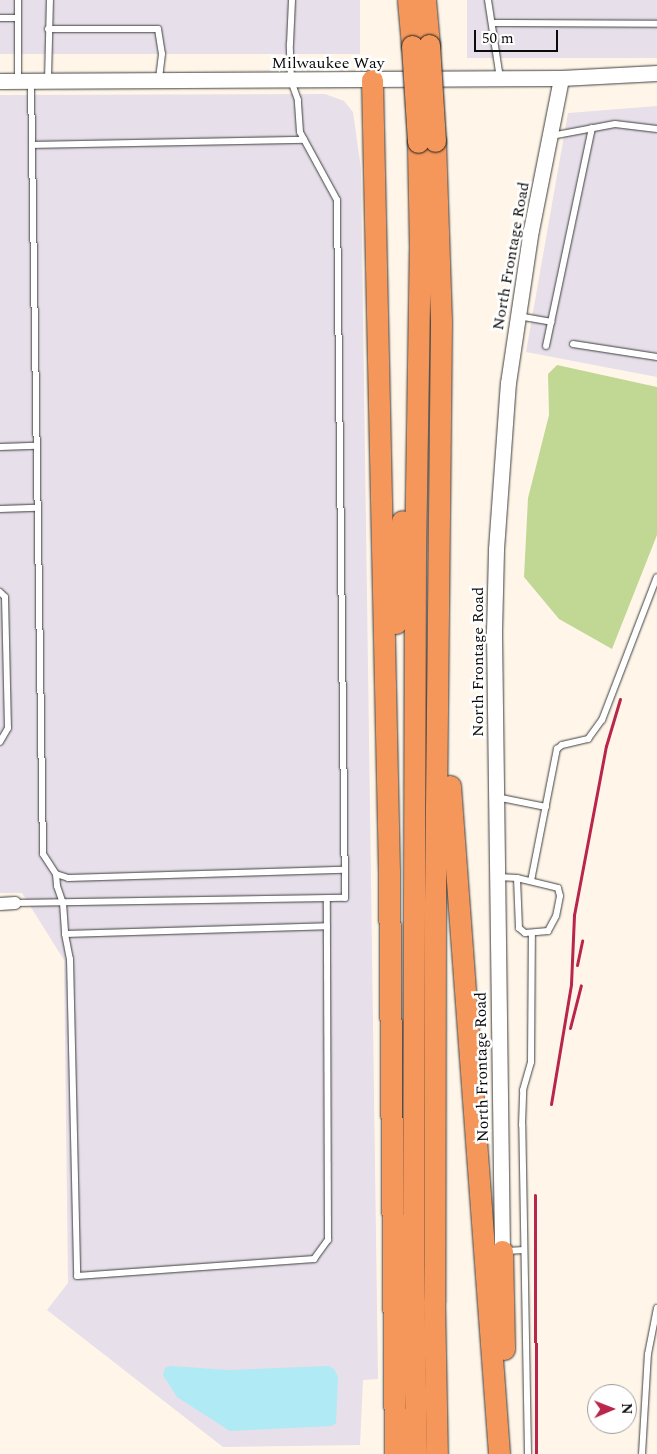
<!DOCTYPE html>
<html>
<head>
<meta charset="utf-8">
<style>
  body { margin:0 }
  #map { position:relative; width:657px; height:1454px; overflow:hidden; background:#fff6e9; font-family:Spectral,serif }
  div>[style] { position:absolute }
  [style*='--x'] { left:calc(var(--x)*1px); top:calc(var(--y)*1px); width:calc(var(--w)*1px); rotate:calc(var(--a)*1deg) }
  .industrial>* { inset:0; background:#e7dfea; transform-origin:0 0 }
  .forest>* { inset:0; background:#c1d894 }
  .water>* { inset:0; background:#afeaf5 }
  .roads { filter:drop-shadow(0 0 1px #3e3e3e) drop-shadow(0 0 1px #3e3e3e) }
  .service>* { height:6px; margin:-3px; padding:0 3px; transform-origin:3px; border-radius:3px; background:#fff }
  .minor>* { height:12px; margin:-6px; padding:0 6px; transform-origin:6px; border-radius:6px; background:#fff }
  .tertiary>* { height:15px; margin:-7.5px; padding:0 7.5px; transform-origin:7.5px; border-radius:7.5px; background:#fff }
  .trunk>* { height:21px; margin:-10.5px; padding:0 10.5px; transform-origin:10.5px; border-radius:10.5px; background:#f5975a }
  .rail>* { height:3px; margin:-1.5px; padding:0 1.5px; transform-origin:1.5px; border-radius:1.5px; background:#b9254b }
  .bridges { filter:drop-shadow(0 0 1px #1c1c1c) drop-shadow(0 0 1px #1c1c1c) }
  .trunk-bridge>* { height:21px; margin:-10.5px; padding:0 10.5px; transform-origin:10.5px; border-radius:10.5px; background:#f5975a }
  span { translate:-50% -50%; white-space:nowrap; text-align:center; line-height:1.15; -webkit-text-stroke:5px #fff; paint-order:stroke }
  .street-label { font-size:16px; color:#0b0b0b }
  .north { position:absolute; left:587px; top:1384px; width:50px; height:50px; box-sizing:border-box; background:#fff; border:1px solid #9d9d9d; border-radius:50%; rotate:89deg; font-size:14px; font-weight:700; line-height:20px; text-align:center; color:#0b0b0b }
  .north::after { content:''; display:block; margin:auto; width:18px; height:22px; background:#b9254b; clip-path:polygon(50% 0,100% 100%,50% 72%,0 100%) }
  .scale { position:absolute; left:474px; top:30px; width:84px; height:22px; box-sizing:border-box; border:2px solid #0b0b0b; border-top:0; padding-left:6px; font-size:15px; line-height:18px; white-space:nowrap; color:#0b0b0b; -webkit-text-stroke:4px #fff; paint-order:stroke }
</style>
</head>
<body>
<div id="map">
  <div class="industrial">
    <i style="left:0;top:0;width:360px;height:54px"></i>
    <i style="left:467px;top:0;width:190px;height:58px"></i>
    <i style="clip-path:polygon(325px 94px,344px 101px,353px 112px,361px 169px,378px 1379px,363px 1380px,360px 1445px,223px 1447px,47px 1310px,68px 1283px,64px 960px,22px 893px,0 893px,0 95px)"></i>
    <i style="clip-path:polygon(657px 106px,657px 377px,526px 352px,568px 113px)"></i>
  </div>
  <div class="forest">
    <i style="clip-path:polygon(557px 365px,657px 387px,657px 535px,612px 649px,559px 619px,524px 577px,528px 498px,549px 415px,548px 374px)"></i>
  </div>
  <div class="water">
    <i style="clip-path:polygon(171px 1366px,228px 1370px,328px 1366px,334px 1369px,338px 1377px,336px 1423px,331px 1426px,230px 1431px,177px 1397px,163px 1375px,165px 1368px)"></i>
  </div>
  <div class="roads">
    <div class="service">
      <i style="--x:488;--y:0;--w:79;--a:81.3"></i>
      <i style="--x:0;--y:18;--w:18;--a:0"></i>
      <i style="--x:492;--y:23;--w:165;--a:0.3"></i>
      <i style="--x:48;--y:29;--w:110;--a:0"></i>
      <i style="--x:158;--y:29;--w:25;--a:81"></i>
      <i style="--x:162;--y:54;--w:26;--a:97"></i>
      <i style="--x:18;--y:80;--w:80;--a:-90"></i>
      <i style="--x:48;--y:80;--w:80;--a:-88.6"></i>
      <i style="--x:31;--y:81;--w:773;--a:89.11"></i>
      <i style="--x:43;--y:854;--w:24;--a:57"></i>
      <i style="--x:56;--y:874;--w:13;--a:18"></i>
      <i style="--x:68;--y:878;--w:276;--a:-1.7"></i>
      <i style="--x:551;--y:136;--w:65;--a:-10.6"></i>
      <i style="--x:615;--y:124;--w:42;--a:6.8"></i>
      <i style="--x:32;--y:145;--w:272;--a:-1.1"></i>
      <i style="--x:518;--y:316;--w:34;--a:10"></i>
      <i style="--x:573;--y:344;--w:85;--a:8.8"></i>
      <i style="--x:546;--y:346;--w:223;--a:-78.1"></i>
      <i style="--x:0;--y:447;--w:36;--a:-2"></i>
      <i style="--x:0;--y:509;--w:37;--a:-2"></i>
      <i style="--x:0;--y:592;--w:7;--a:45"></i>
      <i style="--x:5;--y:597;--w:131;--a:88.7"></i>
      <i style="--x:8;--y:728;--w:16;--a:120"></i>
      <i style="--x:496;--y:797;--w:51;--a:11.3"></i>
      <i style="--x:56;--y:874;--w:12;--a:85"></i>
      <i style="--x:57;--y:886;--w:18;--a:71"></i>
      <i style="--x:63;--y:903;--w:31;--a:86"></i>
      <i style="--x:65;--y:934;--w:25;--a:79"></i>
      <i style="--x:70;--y:959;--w:317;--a:88.7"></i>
      <i style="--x:77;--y:1276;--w:238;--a:-4.1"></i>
      <i style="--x:314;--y:1259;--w:24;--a:-54"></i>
      <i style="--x:328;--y:1240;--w:341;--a:-90.2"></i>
      <i style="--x:498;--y:877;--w:19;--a:3"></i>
      <i style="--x:517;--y:878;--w:42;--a:13.7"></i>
      <i style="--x:558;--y:888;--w:8;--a:76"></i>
      <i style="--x:560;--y:896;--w:20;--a:101"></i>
      <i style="--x:556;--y:916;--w:17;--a:118"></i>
      <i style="--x:548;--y:931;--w:23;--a:175"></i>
      <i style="--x:525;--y:933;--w:8;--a:-140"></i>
      <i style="--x:519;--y:928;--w:50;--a:-92.3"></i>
      <i style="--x:531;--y:881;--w:135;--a:-78.9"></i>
      <i style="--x:557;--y:749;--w:6;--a:-39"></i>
      <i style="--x:562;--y:745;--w:27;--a:-13"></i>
      <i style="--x:588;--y:739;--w:24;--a:-54"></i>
      <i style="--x:602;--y:720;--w:153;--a:-69"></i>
      <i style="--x:15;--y:903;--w:330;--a:-0.9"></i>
      <i style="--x:345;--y:898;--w:698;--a:-90.66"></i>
      <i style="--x:337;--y:200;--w:77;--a:-118.6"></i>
      <i style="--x:300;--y:132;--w:32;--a:-94"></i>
      <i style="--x:298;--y:100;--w:20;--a:-110"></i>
      <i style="--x:291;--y:81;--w:37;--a:-92"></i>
      <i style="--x:290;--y:44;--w:44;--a:-87.4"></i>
      <i style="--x:65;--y:934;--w:262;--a:-1.7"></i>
      <i style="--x:506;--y:1251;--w:18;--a:-3"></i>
      <i style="--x:528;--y:1454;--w:329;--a:-91"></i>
      <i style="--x:522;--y:1125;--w:35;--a:-88"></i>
      <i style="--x:523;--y:1090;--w:29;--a:-74"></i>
      <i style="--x:531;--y:1062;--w:129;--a:-89.6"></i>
      <i style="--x:642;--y:1454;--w:100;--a:-86.6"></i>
      <i style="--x:648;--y:1354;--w:47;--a:-78.9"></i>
    </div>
    <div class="minor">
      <i style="--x:0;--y:904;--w:15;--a:-4"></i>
    </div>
    <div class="tertiary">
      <i style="--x:0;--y:81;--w:561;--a:-0.31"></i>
      <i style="--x:561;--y:78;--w:96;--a:-3"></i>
      <i style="--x:502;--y:1251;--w:619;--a:-90.74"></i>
      <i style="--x:494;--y:632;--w:83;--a:-88.6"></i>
      <i style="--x:496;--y:549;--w:166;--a:-85.9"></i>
      <i style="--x:508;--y:383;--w:155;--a:-81.5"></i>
      <i style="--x:531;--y:230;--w:155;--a:-78.8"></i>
    </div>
    <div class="trunk">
      <i style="--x:408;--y:0;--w:46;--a:85"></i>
      <i style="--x:425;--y:0;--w:45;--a:84.9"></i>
      <i style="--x:372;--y:80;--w:793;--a:88.77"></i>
      <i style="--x:389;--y:873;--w:581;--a:89.41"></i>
      <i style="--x:435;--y:141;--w:181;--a:88.1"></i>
      <i style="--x:441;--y:322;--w:582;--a:90.59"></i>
      <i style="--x:435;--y:904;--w:398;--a:90.1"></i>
      <i style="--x:434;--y:1302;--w:152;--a:88.9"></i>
      <i style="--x:396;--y:623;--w:102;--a:-86.6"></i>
      <i style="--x:450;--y:786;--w:670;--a:85.8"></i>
      <i style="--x:502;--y:1251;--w:98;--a:88.8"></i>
      <i style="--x:416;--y:1454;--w:186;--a:-90.9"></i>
      <i style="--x:413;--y:1268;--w:712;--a:-89.84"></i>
      <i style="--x:415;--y:556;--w:306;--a:-89.1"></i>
      <i style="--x:420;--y:250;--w:108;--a:-91.1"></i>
    </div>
  </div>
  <div class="rail">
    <i style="--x:577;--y:965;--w:25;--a:-78"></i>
    <i style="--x:570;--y:1028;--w:44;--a:-75.7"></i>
    <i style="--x:551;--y:1104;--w:122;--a:-80.5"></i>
    <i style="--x:571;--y:984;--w:69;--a:-87.5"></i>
    <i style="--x:574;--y:915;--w:172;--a:-79.3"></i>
    <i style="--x:606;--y:746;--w:49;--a:-73.4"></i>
    <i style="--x:535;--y:1195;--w:259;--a:89.8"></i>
  </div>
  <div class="bridges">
    <div class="trunk-bridge">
      <i style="--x:429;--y:45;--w:96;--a:86.4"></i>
      <i style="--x:412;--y:46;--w:96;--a:86.4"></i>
    </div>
  </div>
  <div class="street-label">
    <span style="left:328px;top:63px">Milwaukee Way</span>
    <span style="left:511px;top:256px;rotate:-80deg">North Frontage Road</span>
    <span style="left:478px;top:662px;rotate:-90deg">North Frontage Road</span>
    <span style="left:482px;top:1067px;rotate:-91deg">North Frontage Road</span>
  </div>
  <div class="north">N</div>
  <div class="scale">50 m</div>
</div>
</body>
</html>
